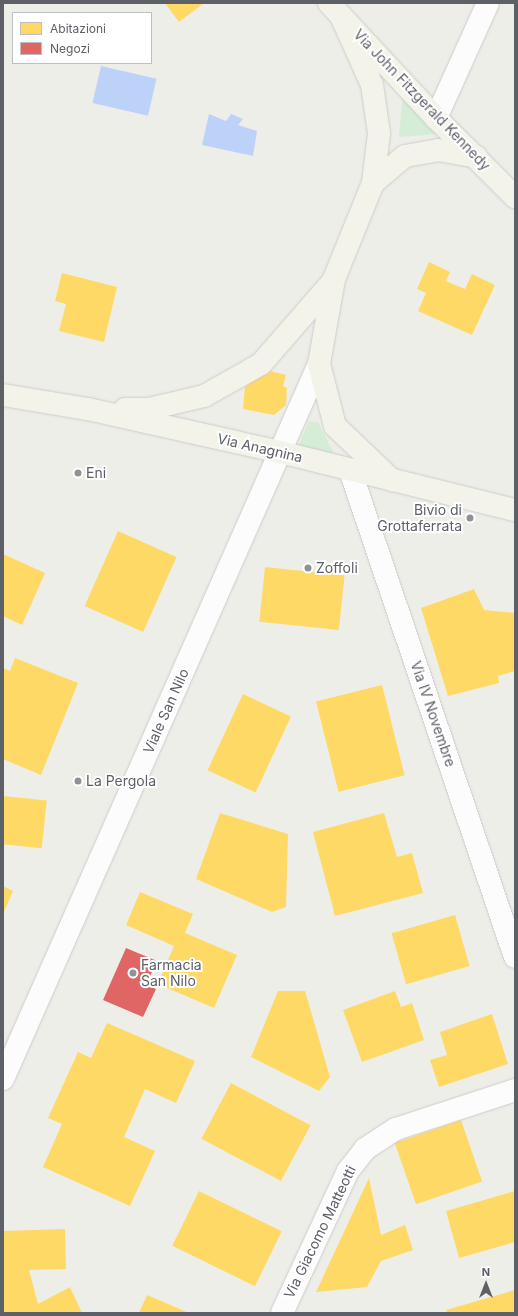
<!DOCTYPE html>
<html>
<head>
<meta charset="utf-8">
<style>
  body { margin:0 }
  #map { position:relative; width:518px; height:1316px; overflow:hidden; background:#eeeee9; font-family:Inter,sans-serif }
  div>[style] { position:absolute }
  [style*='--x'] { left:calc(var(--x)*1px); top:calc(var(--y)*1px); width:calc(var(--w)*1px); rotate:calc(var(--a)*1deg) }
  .green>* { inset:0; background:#d5ecd7 }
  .water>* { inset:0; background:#bdd2f8; transform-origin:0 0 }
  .homes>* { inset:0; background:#ffd966; transform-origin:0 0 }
  .shops>* { inset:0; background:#e06666 }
  .roads { filter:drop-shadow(0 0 1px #cbcccb) drop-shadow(0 0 1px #cbcccb) }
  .minor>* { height:22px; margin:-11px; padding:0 11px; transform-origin:11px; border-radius:11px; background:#fcfcfc }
  .major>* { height:22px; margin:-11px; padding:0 11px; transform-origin:11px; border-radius:11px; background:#f3f3e9 }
  .dots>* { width:11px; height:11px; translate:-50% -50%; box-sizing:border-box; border:2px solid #fff; border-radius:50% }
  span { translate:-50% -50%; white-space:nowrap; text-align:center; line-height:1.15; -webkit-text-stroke:4px #fff; paint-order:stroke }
  .street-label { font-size:14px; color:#5d6067 }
  .poi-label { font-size:14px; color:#5d6067 }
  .left { translate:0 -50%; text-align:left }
  .right { translate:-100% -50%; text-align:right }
  .frame { position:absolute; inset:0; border:4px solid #5d6067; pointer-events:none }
  .legend { position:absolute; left:12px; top:12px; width:140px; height:52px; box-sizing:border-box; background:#fff; border:1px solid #bebfc2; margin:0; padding:5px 7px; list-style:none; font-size:12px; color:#5d6067 }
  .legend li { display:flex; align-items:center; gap:8px; height:20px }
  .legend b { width:20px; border:1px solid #bebfc2 }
  .north { position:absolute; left:466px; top:1264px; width:40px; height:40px; -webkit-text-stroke:3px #fff; paint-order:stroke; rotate:0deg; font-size:11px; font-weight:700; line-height:16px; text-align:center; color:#5d6067 }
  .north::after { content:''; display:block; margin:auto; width:14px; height:18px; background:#5d6067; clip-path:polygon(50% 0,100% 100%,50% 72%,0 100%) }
</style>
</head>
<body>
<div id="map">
  <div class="green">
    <i style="clip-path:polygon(404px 83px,451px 133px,399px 137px)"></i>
    <i style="clip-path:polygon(309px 421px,318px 422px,333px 452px,329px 459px,298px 447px)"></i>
  </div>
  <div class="water">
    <i style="left:101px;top:66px;width:57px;height:38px;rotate:13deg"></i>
    <i style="clip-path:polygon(209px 114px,226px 121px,231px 114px,243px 119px,238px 125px,257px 131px,253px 156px,202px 145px)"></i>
  </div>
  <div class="homes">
    <i style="clip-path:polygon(165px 3px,204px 3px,179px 22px)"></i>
    <i style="clip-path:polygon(429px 262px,450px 272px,446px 281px,465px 289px,472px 274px,495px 285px,472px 335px,418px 311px,426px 293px,417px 289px)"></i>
    <i style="clip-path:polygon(62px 273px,117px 287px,104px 342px,59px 331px,66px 304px,55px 301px)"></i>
    <i style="clip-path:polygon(266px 370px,286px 375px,283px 386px,287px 388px,286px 405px,274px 415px,243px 409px,245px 387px)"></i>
    <i style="left:118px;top:531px;width:64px;height:82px;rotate:24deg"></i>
    <i style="clip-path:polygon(3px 554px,45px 573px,22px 625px,3px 616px)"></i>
    <i style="left:265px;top:567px;width:80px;height:55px;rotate:6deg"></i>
    <i style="clip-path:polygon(474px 589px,484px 610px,515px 613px,515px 671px,498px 676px,499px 683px,448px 696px,421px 608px)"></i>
    <i style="clip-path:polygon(15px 658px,78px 683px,41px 775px,3px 759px,3px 668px,10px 671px)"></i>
    <i style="left:382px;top:685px;width:93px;height:68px;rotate:76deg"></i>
    <i style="left:243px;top:694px;width:53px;height:84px;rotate:25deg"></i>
    <i style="left:3px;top:796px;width:44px;height:48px;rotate:6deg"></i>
    <i style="clip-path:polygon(220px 813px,288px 834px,286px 907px,272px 912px,196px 879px)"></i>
    <i style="clip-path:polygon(384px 813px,397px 857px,412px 853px,423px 893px,335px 916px,313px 832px)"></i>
    <i style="clip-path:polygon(3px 886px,13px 891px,3px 914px)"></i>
    <i style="clip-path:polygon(140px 892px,193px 914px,185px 933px,237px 955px,214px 1008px,158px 984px,174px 946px,126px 925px)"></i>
    <i style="left:455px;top:915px;width:53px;height:66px;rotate:74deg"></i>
    <i style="clip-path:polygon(278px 991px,305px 991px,330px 1077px,319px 1091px,251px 1057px)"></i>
    <i style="clip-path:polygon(395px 991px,401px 1007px,412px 1003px,424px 1040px,362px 1062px,343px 1010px)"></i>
    <i style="clip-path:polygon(492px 1014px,508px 1064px,439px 1087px,430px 1060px,447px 1055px,440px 1032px)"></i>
    <i style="clip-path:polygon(107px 1023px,195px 1061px,176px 1103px,145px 1089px,124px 1137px,155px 1151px,130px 1206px,43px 1167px,62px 1124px,48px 1118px,78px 1052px,91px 1058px)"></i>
    <i style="left:231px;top:1083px;width:90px;height:63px;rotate:28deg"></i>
    <i style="left:461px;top:1120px;width:65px;height:70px;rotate:71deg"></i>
    <i style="clip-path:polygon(369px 1178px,381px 1235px,405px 1225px,413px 1250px,381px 1261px,367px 1287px,316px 1292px)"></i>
    <i style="left:199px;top:1191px;width:92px;height:61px;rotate:26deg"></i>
    <i style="clip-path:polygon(515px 1191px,515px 1242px,459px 1258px,446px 1211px)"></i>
    <i style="clip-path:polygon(65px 1229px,66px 1269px,29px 1270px,38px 1304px,70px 1287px,82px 1313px,3px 1313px,3px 1231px)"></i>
    <i style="clip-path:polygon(515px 1290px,515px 1313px,447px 1313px,446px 1310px)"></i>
    <i style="clip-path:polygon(147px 1295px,189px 1313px,139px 1313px)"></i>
  </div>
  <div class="shops">
    <i style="clip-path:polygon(126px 948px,157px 961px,146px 985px,156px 989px,143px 1017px,103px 1000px)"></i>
  </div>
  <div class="roads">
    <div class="minor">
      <i style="--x:436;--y:118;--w:126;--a:-65.7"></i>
      <i style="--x:350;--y:470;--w:514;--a:71.28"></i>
      <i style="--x:3;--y:1079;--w:782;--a:-66.16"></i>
      <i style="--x:282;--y:1313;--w:157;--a:-65.1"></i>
      <i style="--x:348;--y:1171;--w:28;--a:-52"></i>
      <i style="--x:365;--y:1149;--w:37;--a:-33"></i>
      <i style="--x:396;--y:1129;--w:125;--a:-18.1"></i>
    </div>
    <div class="major">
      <i style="--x:329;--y:3;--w:157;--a:47.1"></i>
      <i style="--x:436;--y:118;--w:112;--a:45"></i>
      <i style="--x:341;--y:16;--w:76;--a:65.8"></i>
      <i style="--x:372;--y:85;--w:49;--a:81.7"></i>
      <i style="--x:379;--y:133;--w:50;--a:96.8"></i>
      <i style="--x:373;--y:183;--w:104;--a:112.1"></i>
      <i style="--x:334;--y:279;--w:86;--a:100"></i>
      <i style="--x:319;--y:364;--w:64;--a:75.5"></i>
      <i style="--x:335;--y:426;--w:79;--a:43.5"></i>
      <i style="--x:373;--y:183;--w:42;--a:-40.2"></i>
      <i style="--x:405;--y:156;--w:34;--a:-10"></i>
      <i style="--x:438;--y:150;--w:39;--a:10"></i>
      <i style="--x:3;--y:395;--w:86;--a:9.4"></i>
      <i style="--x:88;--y:409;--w:197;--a:12.6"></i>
      <i style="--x:280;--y:452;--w:242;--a:13.9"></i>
      <i style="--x:125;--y:409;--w:24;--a:0"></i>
      <i style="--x:149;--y:409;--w:57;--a:-13.3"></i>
      <i style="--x:204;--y:396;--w:65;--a:-29.3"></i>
      <i style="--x:261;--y:364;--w:111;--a:-49"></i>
    </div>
  </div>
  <div class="dots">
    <i style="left:78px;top:473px;background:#909294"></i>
    <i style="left:470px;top:518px;background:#909294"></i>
    <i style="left:308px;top:568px;background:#909294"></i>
    <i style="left:78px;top:781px;background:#909294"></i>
    <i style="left:133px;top:973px;background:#909294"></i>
  </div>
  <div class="street-label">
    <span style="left:422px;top:100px;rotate:46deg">Via John Fitzgerald Kennedy</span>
    <span style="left:260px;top:448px;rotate:13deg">Via Anagnina</span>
    <span style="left:166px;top:711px;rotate:-66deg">Viale San Nilo</span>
    <span style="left:433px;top:714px;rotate:71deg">Via IV Novembre</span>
    <span style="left:320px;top:1232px;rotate:-64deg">Via Giacomo Matteotti</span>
  </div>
  <div class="poi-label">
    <span class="left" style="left:86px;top:473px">Eni</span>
    <span class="right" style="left:462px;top:518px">Bivio di<br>Grottaferrata</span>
    <span class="left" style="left:316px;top:568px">Zoffoli</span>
    <span class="left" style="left:86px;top:781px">La Pergola</span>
    <span class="left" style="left:141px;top:973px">Farmacia<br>San Nilo</span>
  </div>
  <div class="frame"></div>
  <ul class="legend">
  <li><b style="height:11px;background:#ffd966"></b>Abitazioni</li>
  <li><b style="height:11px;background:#e06666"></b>Negozi</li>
  </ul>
  <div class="north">N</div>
</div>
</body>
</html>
